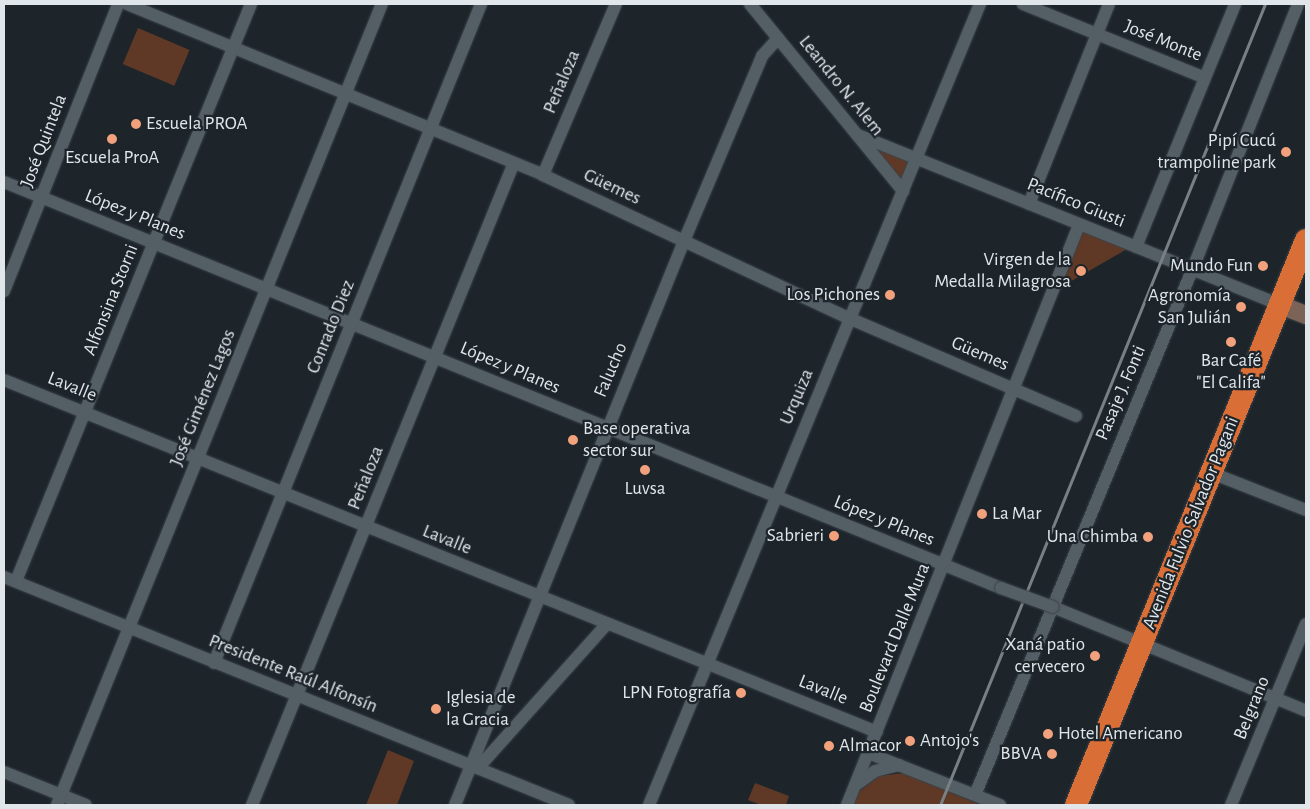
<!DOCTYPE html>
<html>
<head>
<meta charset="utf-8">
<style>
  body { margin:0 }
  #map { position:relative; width:1310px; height:809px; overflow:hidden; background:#1d252b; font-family:"Alegreya Sans",sans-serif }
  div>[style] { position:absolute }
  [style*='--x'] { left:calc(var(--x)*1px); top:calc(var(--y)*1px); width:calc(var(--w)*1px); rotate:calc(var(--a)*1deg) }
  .green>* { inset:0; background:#603926; transform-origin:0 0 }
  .roads { filter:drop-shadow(0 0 1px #3b4247) drop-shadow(0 0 1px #3b4247) }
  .street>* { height:12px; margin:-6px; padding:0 6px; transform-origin:6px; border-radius:6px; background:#545e65 }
  .secondary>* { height:18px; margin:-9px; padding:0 9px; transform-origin:9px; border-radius:9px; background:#7c6357 }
  .highway>* { height:22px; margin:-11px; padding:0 11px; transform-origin:11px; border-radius:11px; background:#da6e37 }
  .rail>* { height:3px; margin:-1.5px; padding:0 1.5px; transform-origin:1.5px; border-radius:1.5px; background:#798085 }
  .bridges { filter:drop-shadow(0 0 1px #3b4247) drop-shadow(0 0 1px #3b4247) }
  .street-bridge>* { height:12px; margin:-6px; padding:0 6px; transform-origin:6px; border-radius:6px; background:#545e65 }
  .dots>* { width:14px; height:14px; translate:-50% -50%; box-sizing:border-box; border:2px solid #1d252b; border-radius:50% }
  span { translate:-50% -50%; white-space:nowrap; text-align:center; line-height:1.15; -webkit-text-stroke:4.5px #1d252b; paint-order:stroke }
  .street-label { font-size:19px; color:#e0e6ea }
  .poi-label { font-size:19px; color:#e0e6ea }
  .left { translate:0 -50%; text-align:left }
  .right { translate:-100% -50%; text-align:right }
  .frame { position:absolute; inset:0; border:5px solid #e0e6ea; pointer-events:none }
</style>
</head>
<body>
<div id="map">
  <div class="green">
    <i style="left:138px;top:28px;width:56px;height:39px;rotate:23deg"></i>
    <i style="clip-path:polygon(858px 135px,916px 159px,903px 191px)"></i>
    <i style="clip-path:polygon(1081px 229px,1127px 249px,1061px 287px)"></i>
    <i style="clip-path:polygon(388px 750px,414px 761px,397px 805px,366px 805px)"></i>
    <i style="clip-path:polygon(904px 773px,981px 805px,852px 805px,857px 793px,879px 776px)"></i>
    <i style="clip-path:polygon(755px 783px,789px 796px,786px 805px,761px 805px,748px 800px)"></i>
  </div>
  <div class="roads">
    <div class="street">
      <i style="--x:127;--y:4;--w:450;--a:22.3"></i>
      <i style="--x:543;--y:175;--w:340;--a:25.1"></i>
      <i style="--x:851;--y:319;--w:245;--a:23.3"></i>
      <i style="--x:750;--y:4;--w:242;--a:50.7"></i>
      <i style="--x:1023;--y:4;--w:196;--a:22.1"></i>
      <i style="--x:858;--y:135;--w:455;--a:21.9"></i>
      <i style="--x:543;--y:175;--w:186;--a:-66.9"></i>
      <i style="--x:4;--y:182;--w:1076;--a:22.16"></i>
      <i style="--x:1029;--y:204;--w:215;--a:-68.2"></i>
      <i style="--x:1136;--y:247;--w:262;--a:-67.8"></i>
      <i style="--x:4;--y:291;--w:309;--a:-68.3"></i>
      <i style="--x:4;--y:380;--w:941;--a:21.96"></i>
      <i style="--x:1212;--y:473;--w:101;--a:21.5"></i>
      <i style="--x:4;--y:577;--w:609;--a:21.98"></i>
      <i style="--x:16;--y:581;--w:623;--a:-67.84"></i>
      <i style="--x:1053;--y:607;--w:274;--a:22.3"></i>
      <i style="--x:214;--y:663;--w:711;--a:-67.94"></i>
      <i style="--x:868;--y:753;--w:142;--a:21.5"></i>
      <i style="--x:478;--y:768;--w:192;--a:-48.2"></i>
      <i style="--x:4;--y:772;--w:88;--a:21.9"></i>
      <i style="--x:856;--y:785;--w:24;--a:-36"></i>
      <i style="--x:875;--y:771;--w:25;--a:-14"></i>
      <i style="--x:975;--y:795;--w:570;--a:-67.53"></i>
      <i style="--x:1193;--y:268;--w:284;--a:-68.3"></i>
      <i style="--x:57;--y:805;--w:864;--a:-67.92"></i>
      <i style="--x:252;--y:805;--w:691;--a:-67.81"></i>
      <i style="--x:455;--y:805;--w:609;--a:-67.9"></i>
      <i style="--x:684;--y:241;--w:201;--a:-67.1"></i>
      <i style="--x:762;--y:56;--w:24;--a:-48"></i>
      <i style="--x:649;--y:805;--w:867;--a:-67.55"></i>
      <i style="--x:847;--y:805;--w:625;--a:-68.2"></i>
      <i style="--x:1231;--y:805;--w:196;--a:-67.5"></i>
    </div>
    <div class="secondary">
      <i style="--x:1280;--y:305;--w:28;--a:21"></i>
    </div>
    <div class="highway">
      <i style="--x:1076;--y:805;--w:610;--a:-67.85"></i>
    </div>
  </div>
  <div class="rail">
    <i style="--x:940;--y:805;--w:864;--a:-67.92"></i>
  </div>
  <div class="bridges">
    <div class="street-bridge">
      <i style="--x:1001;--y:588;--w:55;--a:20.1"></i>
    </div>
  </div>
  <div class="dots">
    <i style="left:136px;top:124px;background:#f1a17c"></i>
    <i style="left:112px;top:139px;background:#f1a17c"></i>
    <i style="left:1286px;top:152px;background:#f1a17c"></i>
    <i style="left:1263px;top:266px;background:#f1a17c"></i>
    <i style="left:1081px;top:271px;background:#f1a17c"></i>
    <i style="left:890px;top:295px;background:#f1a17c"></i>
    <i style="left:1241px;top:307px;background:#f1a17c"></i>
    <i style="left:1231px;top:342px;background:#f1a17c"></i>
    <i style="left:573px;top:440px;background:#f1a17c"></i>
    <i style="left:645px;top:470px;background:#f1a17c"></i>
    <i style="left:982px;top:514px;background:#f1a17c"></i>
    <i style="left:834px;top:536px;background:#f1a17c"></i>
    <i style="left:1148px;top:537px;background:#f1a17c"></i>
    <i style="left:1095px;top:656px;background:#f1a17c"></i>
    <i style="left:741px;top:693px;background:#f1a17c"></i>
    <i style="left:436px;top:709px;background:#f1a17c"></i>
    <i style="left:1048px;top:734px;background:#f1a17c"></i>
    <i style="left:910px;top:741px;background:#f1a17c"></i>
    <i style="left:829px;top:746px;background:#f1a17c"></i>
    <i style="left:1052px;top:754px;background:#f1a17c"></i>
  </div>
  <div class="street-label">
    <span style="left:1163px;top:41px;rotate:22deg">José Monte</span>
    <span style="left:562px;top:82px;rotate:-67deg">Peñaloza</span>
    <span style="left:841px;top:86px;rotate:51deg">Leandro N. Alem</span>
    <span style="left:44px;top:141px;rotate:-69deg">José Quintela</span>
    <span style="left:612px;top:187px;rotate:25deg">Güemes</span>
    <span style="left:1076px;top:203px;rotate:22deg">Pacífico Giusti</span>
    <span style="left:135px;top:215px;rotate:22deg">López y Planes</span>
    <span style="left:111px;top:300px;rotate:-68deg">Alfonsina Storni</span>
    <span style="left:331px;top:327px;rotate:-68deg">Conrado Diez</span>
    <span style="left:980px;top:354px;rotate:23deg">Güemes</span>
    <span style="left:510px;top:368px;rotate:23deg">López y Planes</span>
    <span style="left:611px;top:370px;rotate:-67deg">Falucho</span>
    <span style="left:72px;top:387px;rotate:22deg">Lavalle</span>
    <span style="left:1121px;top:393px;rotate:-67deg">Pasaje J. Fonti</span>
    <span style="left:797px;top:397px;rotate:-67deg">Urquiza</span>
    <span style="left:203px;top:398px;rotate:-68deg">José Giménez Lagos</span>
    <span style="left:366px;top:478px;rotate:-68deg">Peñaloza</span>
    <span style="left:884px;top:521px;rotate:22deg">López y Planes</span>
    <span style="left:1191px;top:523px;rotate:-68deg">Avenida Fulvio Salvador Pagani</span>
    <span style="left:447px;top:540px;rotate:22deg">Lavalle</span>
    <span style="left:895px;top:638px;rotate:-68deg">Boulevard Dalle Mura</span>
    <span style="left:293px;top:674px;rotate:22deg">Presidente Raúl Alfonsín</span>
    <span style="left:823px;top:690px;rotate:22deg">Lavalle</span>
    <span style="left:1252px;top:708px;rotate:-68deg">Belgrano</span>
  </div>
  <div class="poi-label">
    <span class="left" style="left:146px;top:124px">Escuela PROA</span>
    <span class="right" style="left:1276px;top:152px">Pipí Cucú<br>trampoline park</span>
    <span style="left:112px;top:158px">Escuela ProA</span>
    <span class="right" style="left:1071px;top:271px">Virgen de la<br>Medalla Milagrosa</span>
    <span class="right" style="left:1253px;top:266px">Mundo Fun</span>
    <span class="right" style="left:880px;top:295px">Los Pichones</span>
    <span class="right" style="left:1231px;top:307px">Agronomía<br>San Julián</span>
    <span style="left:1231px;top:372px">Bar Café<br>"El Califa"</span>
    <span class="left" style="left:583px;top:440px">Base operativa<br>sector sur</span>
    <span style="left:645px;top:489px">Luvsa</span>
    <span class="left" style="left:992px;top:514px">La Mar</span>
    <span class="right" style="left:824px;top:536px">Sabrieri</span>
    <span class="right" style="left:1138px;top:537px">Una Chimba</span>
    <span class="right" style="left:1085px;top:656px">Xaná patio<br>cervecero</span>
    <span class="right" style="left:731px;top:693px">LPN Fotografía</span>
    <span class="left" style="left:446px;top:709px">Iglesia de<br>la Gracia</span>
    <span class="left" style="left:1058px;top:734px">Hotel Americano</span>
    <span class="left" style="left:920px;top:741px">Antojo's</span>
    <span class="left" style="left:839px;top:746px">Almacor</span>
    <span class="right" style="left:1042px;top:754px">BBVA</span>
  </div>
  <div class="frame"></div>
</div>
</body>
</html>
